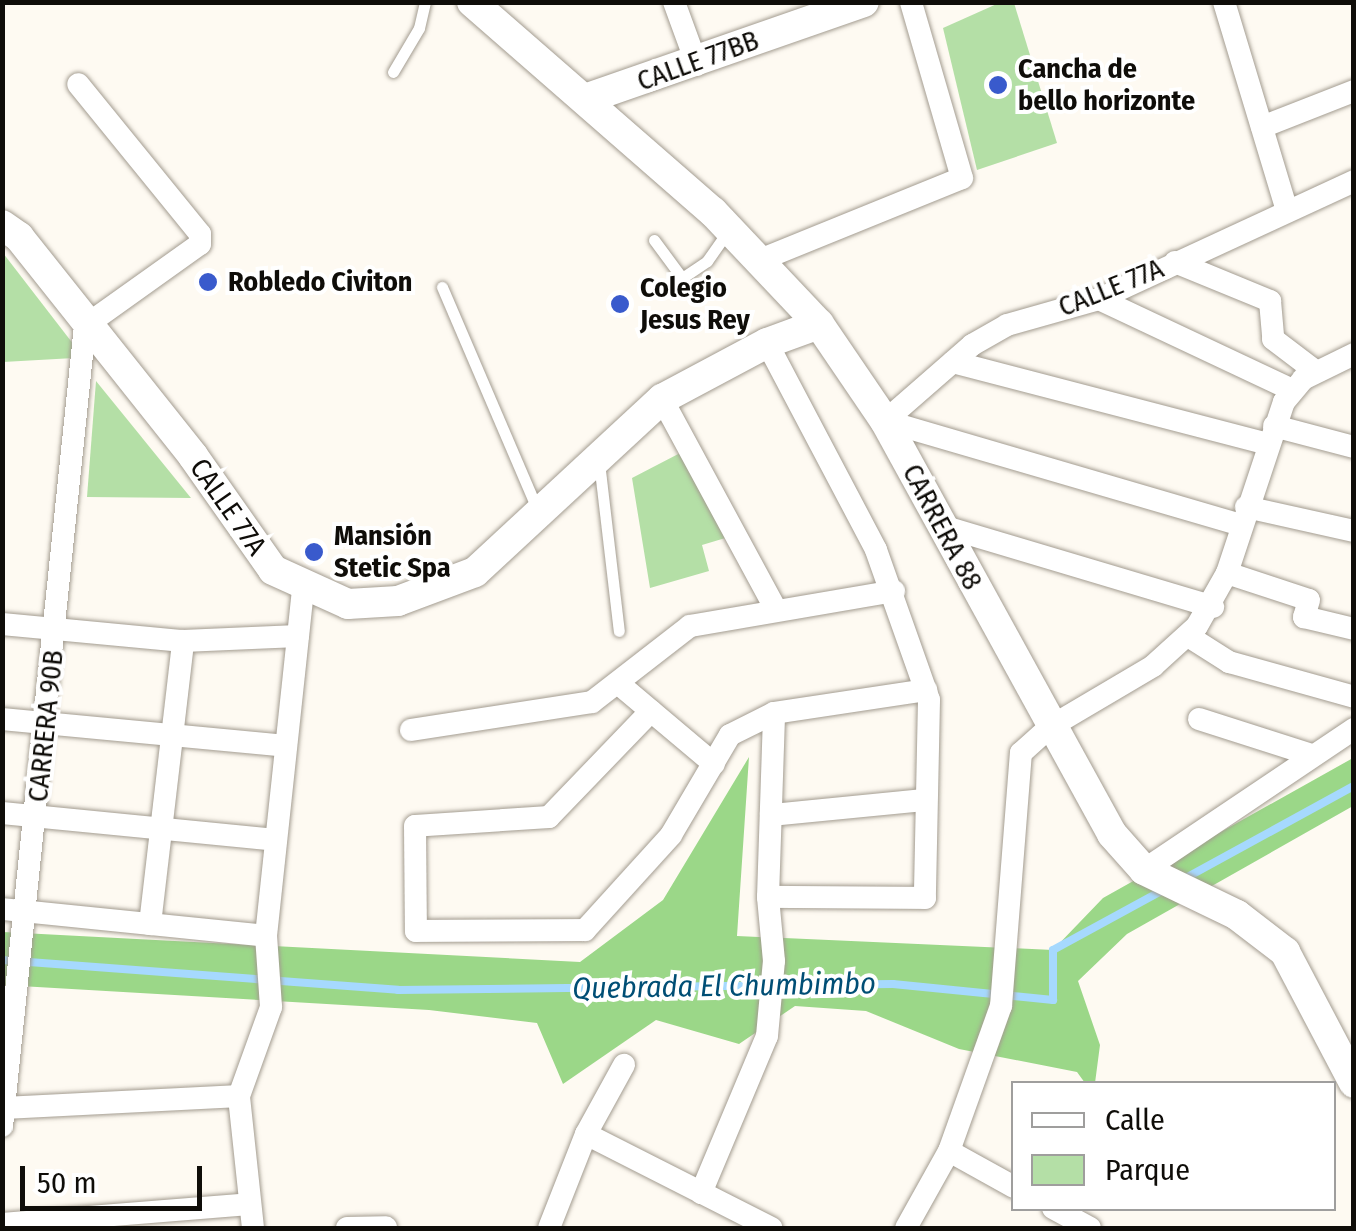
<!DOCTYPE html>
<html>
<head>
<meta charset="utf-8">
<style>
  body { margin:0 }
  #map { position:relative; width:1356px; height:1231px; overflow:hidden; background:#fefaf2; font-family:"Fira Sans Condensed",sans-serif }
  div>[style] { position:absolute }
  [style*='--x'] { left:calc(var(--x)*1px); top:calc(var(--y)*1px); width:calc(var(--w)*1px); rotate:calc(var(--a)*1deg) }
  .green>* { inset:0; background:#b4dfa6 }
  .forest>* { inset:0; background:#9bd788 }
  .stream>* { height:8px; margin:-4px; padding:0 4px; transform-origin:4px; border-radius:4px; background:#a6d9fe }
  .roads { filter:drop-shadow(0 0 2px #a39c90) drop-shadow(0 0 2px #a39c90) }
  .lane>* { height:11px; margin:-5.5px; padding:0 5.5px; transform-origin:5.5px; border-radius:5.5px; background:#fff }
  .street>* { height:22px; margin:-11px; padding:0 11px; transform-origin:11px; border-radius:11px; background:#fff }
  .secondary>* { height:30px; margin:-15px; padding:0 15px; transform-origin:15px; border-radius:15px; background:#fff }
  .dots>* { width:28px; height:28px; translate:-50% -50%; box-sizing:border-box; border:5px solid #fff; border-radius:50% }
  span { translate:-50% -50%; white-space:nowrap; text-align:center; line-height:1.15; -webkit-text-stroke:8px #fff; paint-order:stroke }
  .street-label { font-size:28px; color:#0f0d09 }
  .poi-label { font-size:28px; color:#0f0d09; font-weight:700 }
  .left { translate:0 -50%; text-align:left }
  .water-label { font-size:30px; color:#004e75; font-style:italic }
  .frame { position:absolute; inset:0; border:5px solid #0f0d09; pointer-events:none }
  .legend { position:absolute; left:1011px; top:1081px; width:325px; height:130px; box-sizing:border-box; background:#fff; border:2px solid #9f9e9d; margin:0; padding:12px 18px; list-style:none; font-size:30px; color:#0f0d09 }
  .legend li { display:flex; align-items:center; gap:20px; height:50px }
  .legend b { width:50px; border:2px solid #9f9e9d }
  .scale { position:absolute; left:20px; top:1166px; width:182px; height:45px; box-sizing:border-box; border:5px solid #0f0d09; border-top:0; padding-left:12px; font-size:30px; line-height:35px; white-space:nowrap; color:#0f0d09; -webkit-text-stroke:8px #fff; paint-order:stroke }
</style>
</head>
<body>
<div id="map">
  <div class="green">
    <i style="clip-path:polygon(999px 3px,1014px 3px,1057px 143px,977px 170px,943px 28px)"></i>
    <i style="clip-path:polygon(3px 253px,74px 345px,74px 358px,3px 362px)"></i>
    <i style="clip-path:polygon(96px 381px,191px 498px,87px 497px)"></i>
    <i style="clip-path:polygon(684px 451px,732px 536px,702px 545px,709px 571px,650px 588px,632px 478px)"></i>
  </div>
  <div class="forest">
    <i style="clip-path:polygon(749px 757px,737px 936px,1053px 950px,1103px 898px,1353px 758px,1353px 806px,1127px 934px,1078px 981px,1100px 1045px,1095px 1083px,1085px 1083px,1077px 1072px,959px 1049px,866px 1011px,795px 1006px,739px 1044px,656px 1020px,563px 1084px,537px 1023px,429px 1010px,3px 985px,3px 932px,580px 962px,663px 900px)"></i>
  </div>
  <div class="stream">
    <i style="--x:1182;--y:880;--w:196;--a:-28.7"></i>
    <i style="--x:2;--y:960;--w:397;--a:4.3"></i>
    <i style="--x:398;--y:990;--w:495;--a:-0.7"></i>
    <i style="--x:893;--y:984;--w:161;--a:5.7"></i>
    <i style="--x:1053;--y:1000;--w:50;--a:-90"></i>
    <i style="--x:1053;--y:950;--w:128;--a:-28.6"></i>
  </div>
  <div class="roads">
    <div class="lane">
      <i style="--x:393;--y:72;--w:51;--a:-59.4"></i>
      <i style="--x:419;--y:28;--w:27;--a:-77"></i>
      <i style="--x:654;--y:240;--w:47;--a:53.6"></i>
      <i style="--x:682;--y:278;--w:30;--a:-34"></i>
      <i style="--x:707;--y:261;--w:35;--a:-55"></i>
      <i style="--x:442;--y:287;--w:244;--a:66.8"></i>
      <i style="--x:599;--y:462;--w:170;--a:83.3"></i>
    </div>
    <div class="street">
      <i style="--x:674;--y:2;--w:67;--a:69.9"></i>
      <i style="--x:1224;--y:2;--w:214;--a:73.2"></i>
      <i style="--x:1262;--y:127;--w:99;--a:-21.4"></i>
      <i style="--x:760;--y:260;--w:218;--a:-22.1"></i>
      <i style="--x:962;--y:178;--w:183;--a:-106.2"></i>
      <i style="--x:1175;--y:262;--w:103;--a:22.3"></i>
      <i style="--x:1270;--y:301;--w:38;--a:85"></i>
      <i style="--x:1273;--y:339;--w:53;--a:37.3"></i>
      <i style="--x:1099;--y:299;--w:213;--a:25.2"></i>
      <i style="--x:767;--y:343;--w:234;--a:62.2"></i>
      <i style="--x:876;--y:550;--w:159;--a:70.5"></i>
      <i style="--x:929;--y:700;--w:198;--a:91.2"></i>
      <i style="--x:925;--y:898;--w:157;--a:-179.6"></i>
      <i style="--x:953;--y:362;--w:325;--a:14.6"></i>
      <i style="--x:662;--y:399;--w:238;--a:61.6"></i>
      <i style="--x:1274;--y:426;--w:83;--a:14.7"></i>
      <i style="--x:1246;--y:507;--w:111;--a:12.5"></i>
      <i style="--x:1241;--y:525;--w:371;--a:-163.7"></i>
      <i style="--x:885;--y:421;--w:116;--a:-41.1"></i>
      <i style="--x:972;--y:345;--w:40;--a:-29.7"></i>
      <i style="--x:1007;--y:325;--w:96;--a:-15.8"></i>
      <i style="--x:1099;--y:299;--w:281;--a:-24.8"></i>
      <i style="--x:942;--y:526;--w:283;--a:16.6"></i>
      <i style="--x:1227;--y:573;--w:86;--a:18.2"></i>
      <i style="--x:1309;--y:600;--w:18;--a:106"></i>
      <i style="--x:1304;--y:617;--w:51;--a:13.5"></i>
      <i style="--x:2;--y:624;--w:182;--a:5.4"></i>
      <i style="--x:183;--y:641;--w:115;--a:-2.5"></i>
      <i style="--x:1188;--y:636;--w:49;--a:32.4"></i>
      <i style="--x:1229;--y:662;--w:130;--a:15.6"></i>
      <i style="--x:619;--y:684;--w:124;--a:40.1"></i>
      <i style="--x:651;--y:711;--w:147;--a:133.9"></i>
      <i style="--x:549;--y:817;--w:134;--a:176.2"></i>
      <i style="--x:415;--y:826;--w:105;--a:89.5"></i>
      <i style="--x:416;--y:931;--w:169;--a:-0.3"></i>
      <i style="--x:585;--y:930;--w:128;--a:-47.8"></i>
      <i style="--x:671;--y:835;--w:116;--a:-59.5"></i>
      <i style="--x:730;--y:735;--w:49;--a:-26.6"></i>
      <i style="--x:774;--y:713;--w:154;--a:-8.6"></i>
      <i style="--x:2;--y:719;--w:285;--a:5.4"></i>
      <i style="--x:1199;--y:719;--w:119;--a:17.7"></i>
      <i style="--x:411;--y:730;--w:183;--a:-8.8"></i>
      <i style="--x:592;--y:702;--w:124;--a:-37.8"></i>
      <i style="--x:690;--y:626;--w:207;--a:-9.7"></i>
      <i style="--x:2;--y:813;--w:275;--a:5.6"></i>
      <i style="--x:771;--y:815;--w:153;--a:-5.6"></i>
      <i style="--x:1144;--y:870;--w:253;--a:-33.9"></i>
      <i style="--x:2;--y:909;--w:265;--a:5.8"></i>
      <i style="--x:150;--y:924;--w:285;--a:-83.3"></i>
      <i style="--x:5;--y:1108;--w:234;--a:-2.9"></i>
      <i style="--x:2;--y:1126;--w:804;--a:-84.08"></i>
      <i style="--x:85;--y:326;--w:141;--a:-35.5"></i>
      <i style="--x:200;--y:244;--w:10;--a:-90"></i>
      <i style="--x:200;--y:234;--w:193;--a:-129.1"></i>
      <i style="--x:586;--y:1134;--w:208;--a:26.9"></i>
      <i style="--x:949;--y:1151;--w:74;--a:29"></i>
      <i style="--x:701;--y:1193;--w:170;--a:-67.2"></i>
      <i style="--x:767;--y:1036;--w:75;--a:-84.7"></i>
      <i style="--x:774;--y:961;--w:64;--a:-95.4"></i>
      <i style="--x:768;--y:897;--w:184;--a:-88.1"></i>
      <i style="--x:1053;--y:1208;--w:42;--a:28.4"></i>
      <i style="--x:2;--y:1224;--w:248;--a:-4.6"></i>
      <i style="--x:253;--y:1228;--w:133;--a:-96.1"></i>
      <i style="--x:239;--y:1096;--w:95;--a:-70.2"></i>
      <i style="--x:271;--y:1007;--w:71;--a:-94"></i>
      <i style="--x:266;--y:936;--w:349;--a:-83.9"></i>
      <i style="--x:347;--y:1228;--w:39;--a:-1"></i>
      <i style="--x:549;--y:1228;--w:101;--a:-68.5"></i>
      <i style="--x:586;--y:1134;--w:79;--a:-61.2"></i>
      <i style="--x:906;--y:1228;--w:88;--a:-60.8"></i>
      <i style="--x:949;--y:1151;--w:154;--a:-70.3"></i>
      <i style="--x:1001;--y:1006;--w:254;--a:-85.5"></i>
      <i style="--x:1021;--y:753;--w:39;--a:-42"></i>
      <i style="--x:1050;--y:727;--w:120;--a:-30.6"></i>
      <i style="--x:1153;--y:666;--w:59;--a:-42.3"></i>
      <i style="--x:1197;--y:626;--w:61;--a:-60.5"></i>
      <i style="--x:1227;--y:573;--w:180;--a:-71.6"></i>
      <i style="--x:1284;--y:402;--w:30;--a:-50"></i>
      <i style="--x:1303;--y:379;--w:57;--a:-26.1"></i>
    </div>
    <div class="secondary">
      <i style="--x:472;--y:2;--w:320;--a:41.1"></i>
      <i style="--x:713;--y:212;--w:154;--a:46.6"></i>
      <i style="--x:819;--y:324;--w:117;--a:55.8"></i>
      <i style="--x:885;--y:421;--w:471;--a:61.2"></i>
      <i style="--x:1112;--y:834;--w:48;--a:48.4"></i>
      <i style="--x:1144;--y:870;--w:103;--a:25.8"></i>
      <i style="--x:1237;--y:915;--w:61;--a:37.6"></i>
      <i style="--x:1285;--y:952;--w:148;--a:62.2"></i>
      <i style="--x:588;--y:98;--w:292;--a:-19.2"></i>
      <i style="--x:2;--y:225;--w:21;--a:35"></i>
      <i style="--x:19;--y:237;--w:280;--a:51.5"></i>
      <i style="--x:193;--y:456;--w:139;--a:54.9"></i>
      <i style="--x:273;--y:570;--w:82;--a:24.4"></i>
      <i style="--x:348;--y:604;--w:50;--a:-3.4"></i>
      <i style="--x:398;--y:601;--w:82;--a:-20.6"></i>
      <i style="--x:475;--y:572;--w:255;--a:-42.8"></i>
      <i style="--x:662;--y:399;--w:119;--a:-28.1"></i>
      <i style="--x:767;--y:343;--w:55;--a:-20.1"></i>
    </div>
  </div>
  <div class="dots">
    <i style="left:998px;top:85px;background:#395acc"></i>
    <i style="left:208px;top:282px;background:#395acc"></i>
    <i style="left:620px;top:304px;background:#395acc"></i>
    <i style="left:314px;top:552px;background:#395acc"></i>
  </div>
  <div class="street-label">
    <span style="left:698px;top:61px;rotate:-20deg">CALLE 77BB</span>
    <span style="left:1111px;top:288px;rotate:-22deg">CALLE 77A</span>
    <span style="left:228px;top:507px;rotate:55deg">CALLE 77A</span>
    <span style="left:942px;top:527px;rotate:62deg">CARRERA 88</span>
    <span style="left:46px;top:726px;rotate:-84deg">CARRERA 90B</span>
  </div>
  <div class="poi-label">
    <span class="left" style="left:1018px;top:85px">Cancha de<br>bello horizonte</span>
    <span class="left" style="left:228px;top:282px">Robledo Civiton</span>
    <span class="left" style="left:640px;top:304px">Colegio<br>Jesus Rey</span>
    <span class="left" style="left:334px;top:552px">Mansión<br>Stetic Spa</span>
  </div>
  <div class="water-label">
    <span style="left:724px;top:986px;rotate:-1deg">Quebrada El Chumbimbo</span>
  </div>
  <div class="frame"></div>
  <ul class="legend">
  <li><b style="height:12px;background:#fff"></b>Calle</li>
  <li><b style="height:28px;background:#b4dfa6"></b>Parque</li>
  </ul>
  <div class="scale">50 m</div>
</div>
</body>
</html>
